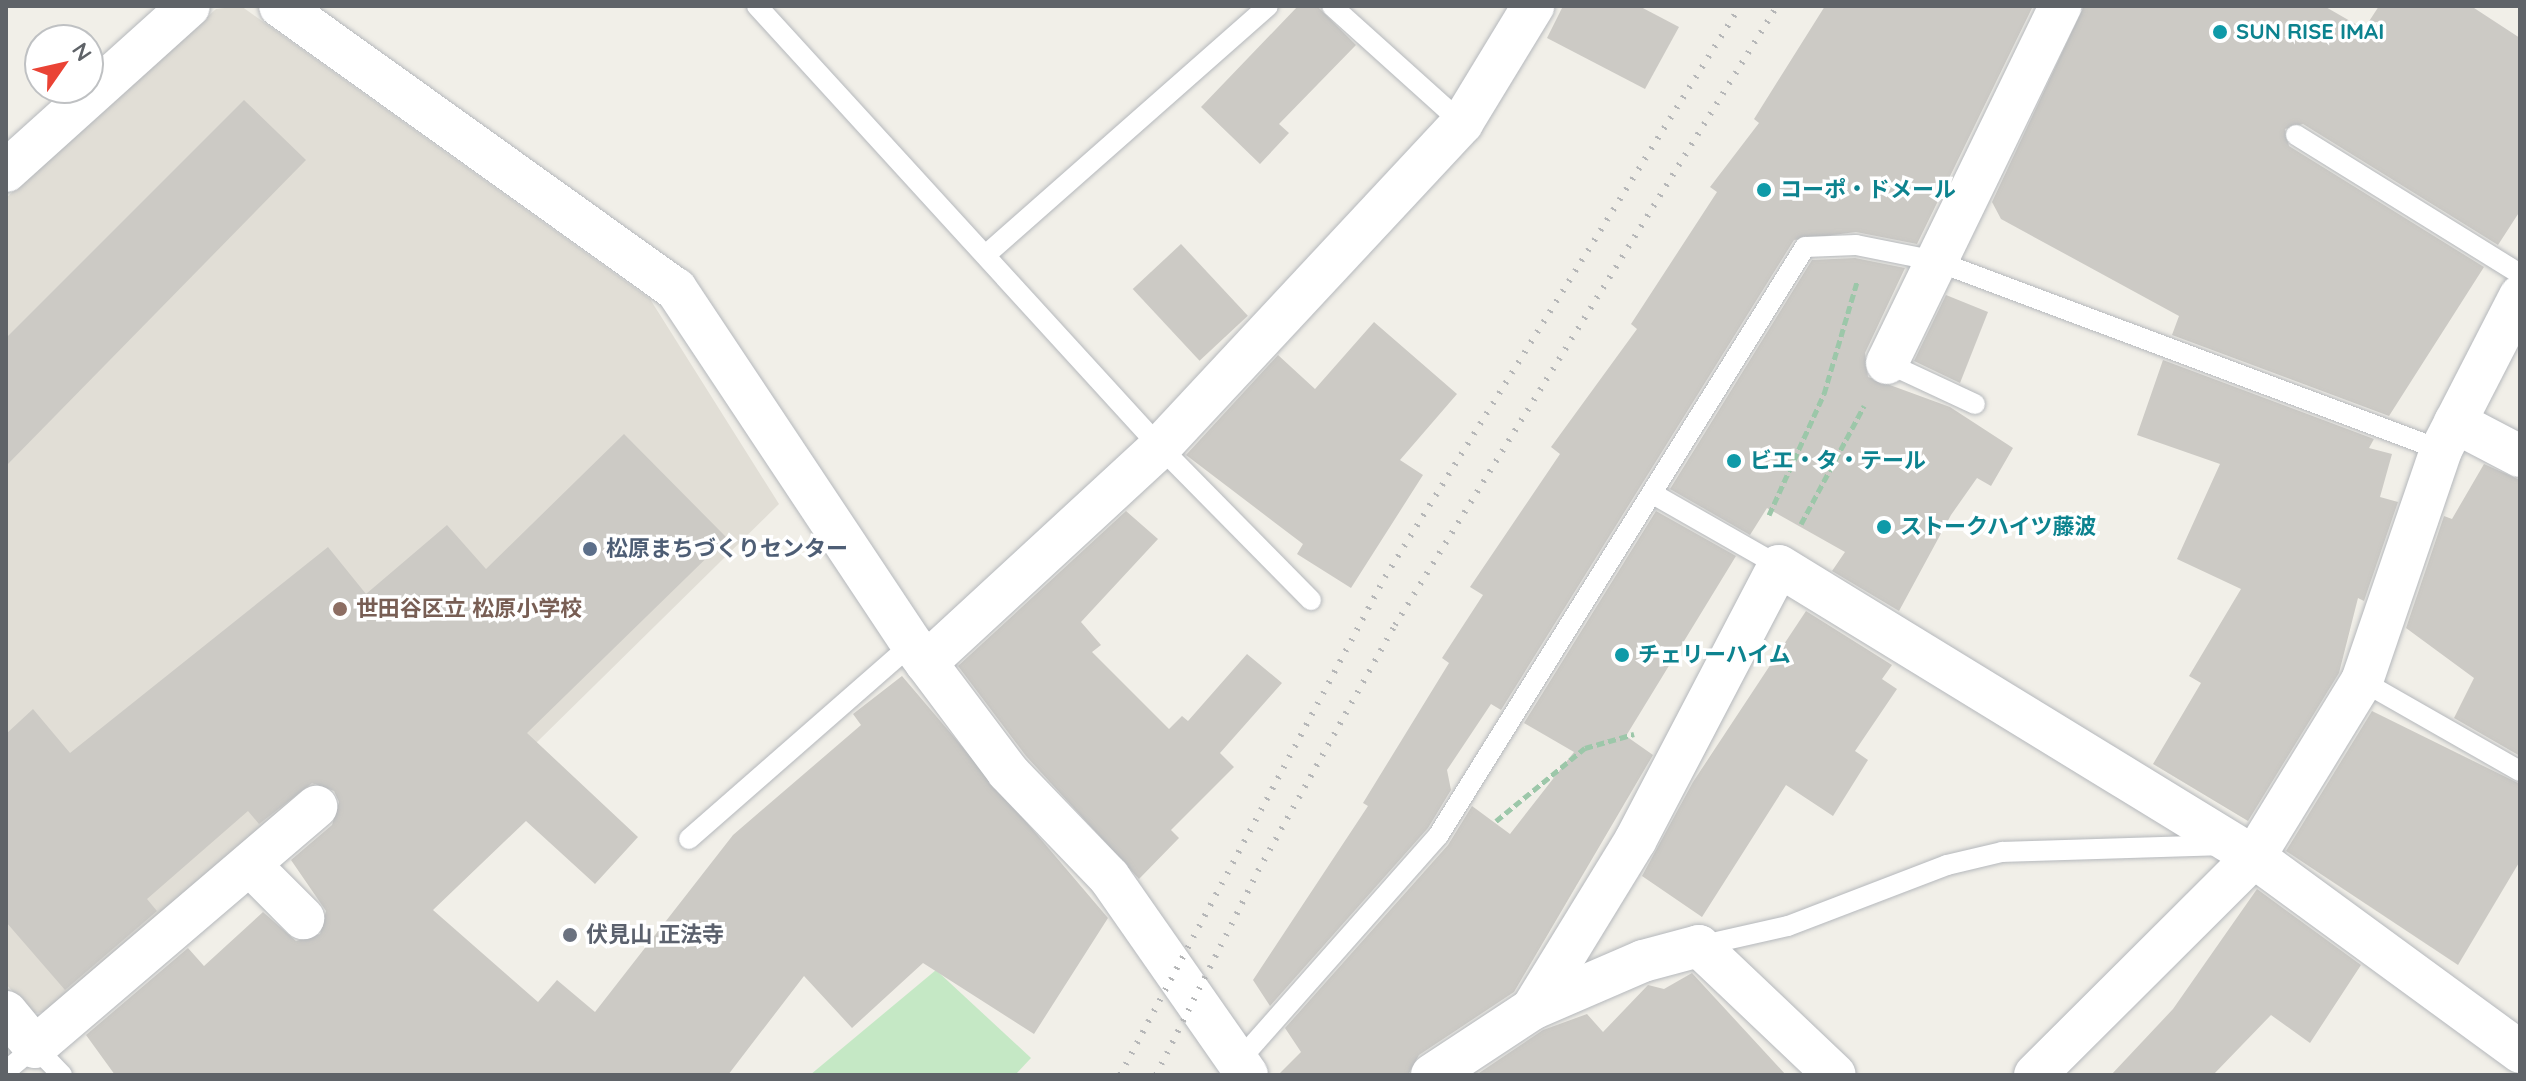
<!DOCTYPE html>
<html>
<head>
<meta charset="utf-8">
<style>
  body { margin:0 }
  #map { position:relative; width:2526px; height:1081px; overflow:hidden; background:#f1efe8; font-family:Quicksand,"Noto Sans JP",sans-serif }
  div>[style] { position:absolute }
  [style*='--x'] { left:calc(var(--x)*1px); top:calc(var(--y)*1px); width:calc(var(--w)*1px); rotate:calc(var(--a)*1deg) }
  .education>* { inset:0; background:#e1ded6 }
  .green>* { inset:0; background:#c5e8c5 }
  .building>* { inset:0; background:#cccac5; transform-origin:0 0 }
  .path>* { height:5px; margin-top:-2.5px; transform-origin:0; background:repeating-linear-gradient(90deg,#9cc7a9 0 8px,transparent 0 12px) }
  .roads { filter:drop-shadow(0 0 2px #b5b8bc) drop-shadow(0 0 2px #b5b8bc) }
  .service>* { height:20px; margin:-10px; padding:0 10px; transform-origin:10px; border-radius:10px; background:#fff }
  .minor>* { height:42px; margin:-21px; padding:0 21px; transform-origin:21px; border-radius:21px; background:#fff }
  .rail>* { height:6px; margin-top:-3px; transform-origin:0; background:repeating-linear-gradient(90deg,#b6b7b8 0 2px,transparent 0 12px) }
  .dots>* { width:22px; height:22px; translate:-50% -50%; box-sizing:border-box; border:4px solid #fff; border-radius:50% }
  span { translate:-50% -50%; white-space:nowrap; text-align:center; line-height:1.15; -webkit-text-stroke:7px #fff; paint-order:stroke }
  .culture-label { font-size:22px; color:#0d838f; font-weight:700 }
  .left { translate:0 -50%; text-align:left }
  .service-label { font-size:22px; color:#4e5e75; font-weight:700 }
  .education-label { font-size:22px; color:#785e54; font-weight:700 }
  .worship-label { font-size:22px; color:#5b616d; font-weight:700 }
  .frame { position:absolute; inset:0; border:8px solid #5f6368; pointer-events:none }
  .north { position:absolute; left:24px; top:24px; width:80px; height:80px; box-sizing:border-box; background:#fff; border:2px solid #bfc1c3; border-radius:50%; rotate:56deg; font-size:22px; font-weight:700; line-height:32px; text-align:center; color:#5f6368 }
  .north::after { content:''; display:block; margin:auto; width:28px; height:36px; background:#ea4335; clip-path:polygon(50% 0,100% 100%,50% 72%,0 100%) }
</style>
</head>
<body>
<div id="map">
  <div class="education">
    <i style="clip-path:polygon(241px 6px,650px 299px,779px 504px,474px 804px,398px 713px,51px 1012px,32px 1013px,6px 984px,6px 198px,216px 9px)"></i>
  </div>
  <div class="green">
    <i style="clip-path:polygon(936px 970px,1031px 1058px,1015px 1075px,810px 1075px)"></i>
  </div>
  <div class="building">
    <i style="clip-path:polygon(1298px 6px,1317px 6px,1356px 45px,1279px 124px,1289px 133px,1260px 164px,1201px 107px)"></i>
    <i style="clip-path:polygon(1563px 6px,1639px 6px,1679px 27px,1645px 89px,1547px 38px)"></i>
    <i style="clip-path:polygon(1825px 6px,2033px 6px,1917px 244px,1856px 232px,1794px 240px,1501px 710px,1491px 704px,1447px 770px,1451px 790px,1428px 828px,1270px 1006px,1253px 980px,1368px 806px,1363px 803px,1449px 663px,1442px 658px,1483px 595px,1470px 587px,1560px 454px,1551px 447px,1637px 329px,1631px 324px,1717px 192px,1710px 187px,1759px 123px,1754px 119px)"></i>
    <i style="clip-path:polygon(2084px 6px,2324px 6px,2364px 29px,2379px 6px,2471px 6px,2520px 38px,2520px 211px,2498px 245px,2303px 124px,2285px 129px,2289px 146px,2484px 267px,2389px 416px,2172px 335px,2179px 316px,2001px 219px,1992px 202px)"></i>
    <i style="clip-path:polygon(244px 100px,306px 160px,6px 466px,6px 338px)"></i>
    <i style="left:1181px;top:244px;width:98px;height:66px;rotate:47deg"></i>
    <i style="clip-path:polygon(1855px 258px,1905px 268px,1865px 353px,1868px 377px,1950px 407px,2013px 448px,1991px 486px,1977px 478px,1951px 515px,1899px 611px,1832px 571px,1845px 552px,1767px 508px,1750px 535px,1670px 489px,1812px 260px)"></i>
    <i style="clip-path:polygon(1946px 295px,1988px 312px,1960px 383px,1914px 361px)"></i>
    <i style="clip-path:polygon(1374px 322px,1457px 394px,1400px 460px,1423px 475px,1351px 588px,1297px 554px,1303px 544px,1186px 455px,1278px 355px,1315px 389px)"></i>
    <i style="clip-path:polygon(2163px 360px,2374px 439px,2369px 448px,2392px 454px,2380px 497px,2398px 502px,2364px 601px,2358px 598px,2339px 673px,2248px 821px,2153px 764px,2201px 683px,2189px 676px,2241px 589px,2177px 559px,2220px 464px,2137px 435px)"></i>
    <i style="clip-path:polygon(624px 434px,727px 538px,527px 733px,638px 837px,595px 884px,526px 821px,433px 910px,538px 1002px,557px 980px,595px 1012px,733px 835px,861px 725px,853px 714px,902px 676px,1108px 918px,1034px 1034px,923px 963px,852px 1028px,804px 976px,728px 1075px,115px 1075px,86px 1035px,188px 948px,204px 966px,263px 912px,296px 941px,320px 934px,326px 911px,291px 860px,332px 825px,339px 802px,334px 791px,312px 783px,259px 824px,248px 811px,147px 899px,157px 911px,65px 990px,6px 922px,6px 734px,33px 709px,70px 753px,328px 547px,366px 594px,447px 525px,486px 569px)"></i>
    <i style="clip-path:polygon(2484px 464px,2520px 480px,2520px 756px,2454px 718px,2474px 678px,2406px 628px,2444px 516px,2452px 519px)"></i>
    <i style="clip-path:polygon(1126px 511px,1158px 539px,1081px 622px,1101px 645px,1092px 652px,1169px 729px,1182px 716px,1188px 721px,1247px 654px,1282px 683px,1220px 753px,1234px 767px,1171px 830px,1179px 838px,1139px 879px,1026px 756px,958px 666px)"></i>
    <i style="clip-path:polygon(1656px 511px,1736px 556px,1626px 736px,1653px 755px,1514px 992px,1419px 1055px,1408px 1075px,1278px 1075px,1301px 1052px,1285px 1028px,1448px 845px,1472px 806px,1510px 834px,1574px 752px,1524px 723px)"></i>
    <i style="clip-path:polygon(1806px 611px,1892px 665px,1882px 679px,1897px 689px,1855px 751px,1868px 760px,1833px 816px,1786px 785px,1702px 917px,1642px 876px,1693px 782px)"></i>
    <i style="clip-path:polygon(2372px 711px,2520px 784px,2520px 861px,2458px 965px,2286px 851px)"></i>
    <i style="clip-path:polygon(2257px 889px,2361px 965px,2310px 1043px,2271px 1015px,2213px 1075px,2111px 1075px,2173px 1009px)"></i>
    <i style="clip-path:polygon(1692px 973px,1786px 1075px,1476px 1075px,1543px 1030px,1587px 1014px,1603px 1032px,1648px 985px,1664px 989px)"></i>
  </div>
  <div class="path">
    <i style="--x:1769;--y:515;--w:133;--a:-65.6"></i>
    <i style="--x:1824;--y:394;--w:117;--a:-73.6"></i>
    <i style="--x:1801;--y:524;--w:134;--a:-61.9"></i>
    <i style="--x:1496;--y:821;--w:115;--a:-39.4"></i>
    <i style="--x:1585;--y:748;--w:51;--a:-15.9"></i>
  </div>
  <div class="roads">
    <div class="service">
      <i style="--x:757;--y:6;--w:597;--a:47.58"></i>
      <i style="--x:1160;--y:447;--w:215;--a:45.4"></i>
      <i style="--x:1332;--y:6;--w:175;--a:42"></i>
      <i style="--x:2296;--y:135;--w:264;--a:31.8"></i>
      <i style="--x:988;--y:253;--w:373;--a:-41.4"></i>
      <i style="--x:1887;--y:363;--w:97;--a:25"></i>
      <i style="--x:1653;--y:494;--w:145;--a:29.7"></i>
      <i style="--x:2362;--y:681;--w:182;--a:29.7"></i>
      <i style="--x:689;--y:839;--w:296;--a:-41.2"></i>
      <i style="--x:1699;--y:946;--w:91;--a:-12.7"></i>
      <i style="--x:1788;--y:926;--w:170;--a:-21"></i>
      <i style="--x:1947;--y:865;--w:57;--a:-13.3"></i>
      <i style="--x:2002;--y:852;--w:222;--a:-1.8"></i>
      <i style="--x:1237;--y:1063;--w:303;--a:-48.5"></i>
      <i style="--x:1438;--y:836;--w:694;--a:-58.07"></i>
      <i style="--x:1805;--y:247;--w:51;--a:-2.2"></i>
      <i style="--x:1856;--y:245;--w:82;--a:11.3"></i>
      <i style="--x:1936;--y:261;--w:539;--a:20.52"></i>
      <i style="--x:6;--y:1071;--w:38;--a:-40"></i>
      <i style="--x:35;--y:1047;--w:39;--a:46"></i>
    </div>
    <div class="minor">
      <i style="--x:280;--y:6;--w:487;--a:35.6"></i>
      <i style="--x:676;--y:289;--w:426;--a:56.4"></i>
      <i style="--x:912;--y:644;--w:160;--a:53.1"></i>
      <i style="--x:1008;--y:772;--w:146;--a:46.1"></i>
      <i style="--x:1109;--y:877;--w:241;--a:55.1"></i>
      <i style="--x:6;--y:171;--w:246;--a:-42"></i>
      <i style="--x:1887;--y:363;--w:397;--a:-64.1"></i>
      <i style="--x:2455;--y:422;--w:73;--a:27.6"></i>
      <i style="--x:926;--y:663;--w:318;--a:-42.7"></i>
      <i style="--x:1160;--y:447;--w:443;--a:-47"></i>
      <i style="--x:1462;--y:123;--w:137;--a:-58.7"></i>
      <i style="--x:251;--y:866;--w:74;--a:45"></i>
      <i style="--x:1532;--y:1009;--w:121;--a:-23.4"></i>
      <i style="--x:1643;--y:961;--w:58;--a:-15"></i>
      <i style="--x:1699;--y:946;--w:187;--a:43.5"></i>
      <i style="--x:6;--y:1012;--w:45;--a:50.4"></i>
      <i style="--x:35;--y:1047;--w:370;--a:-40.5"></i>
      <i style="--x:1432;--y:1075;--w:120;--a:-33.4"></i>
      <i style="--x:1532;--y:1009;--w:197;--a:-58.5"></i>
      <i style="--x:1635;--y:841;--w:310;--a:-62.4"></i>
      <i style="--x:1779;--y:566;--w:557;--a:31.49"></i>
      <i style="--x:2254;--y:857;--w:330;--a:36.2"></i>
      <i style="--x:2035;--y:1075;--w:309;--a:-44.9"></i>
      <i style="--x:2254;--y:857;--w:206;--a:-58.5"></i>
      <i style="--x:2362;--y:681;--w:244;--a:-71.1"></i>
      <i style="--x:2441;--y:450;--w:173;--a:-62.8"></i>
    </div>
  </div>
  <div class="rail">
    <i style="--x:1120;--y:1075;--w:564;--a:-61.98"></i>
    <i style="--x:1385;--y:577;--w:672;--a:-58.13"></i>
    <i style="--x:1156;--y:1075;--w:228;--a:-63.4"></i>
    <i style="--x:1258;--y:871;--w:282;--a:-60.9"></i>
    <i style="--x:1395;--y:625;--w:727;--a:-58.32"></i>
  </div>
  <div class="dots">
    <i style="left:2220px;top:32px;background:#0f9aa8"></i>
    <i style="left:1764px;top:190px;background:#0f9aa8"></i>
    <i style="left:1734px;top:461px;background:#0f9aa8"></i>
    <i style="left:1884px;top:527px;background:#0f9aa8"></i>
    <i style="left:590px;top:549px;background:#5c6f8a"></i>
    <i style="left:340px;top:609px;background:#8d6e63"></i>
    <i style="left:1622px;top:655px;background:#0f9aa8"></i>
    <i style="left:570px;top:935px;background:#6b7280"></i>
  </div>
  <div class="culture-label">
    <span class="left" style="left:2236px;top:32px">SUN RISE IMAI</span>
    <span class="left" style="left:1780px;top:190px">コーポ・ドメール</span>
    <span class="left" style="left:1750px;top:461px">ビエ・タ・テール</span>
    <span class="left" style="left:1900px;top:527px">ストークハイツ藤波</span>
    <span class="left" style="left:1638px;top:655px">チェリーハイム</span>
  </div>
  <div class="service-label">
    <span class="left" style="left:606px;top:549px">松原まちづくりセンター</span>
  </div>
  <div class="education-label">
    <span class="left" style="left:356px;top:609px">世田谷区立 松原小学校</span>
  </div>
  <div class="worship-label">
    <span class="left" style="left:586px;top:935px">伏見山 正法寺</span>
  </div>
  <div class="frame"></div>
  <div class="north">N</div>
</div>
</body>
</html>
